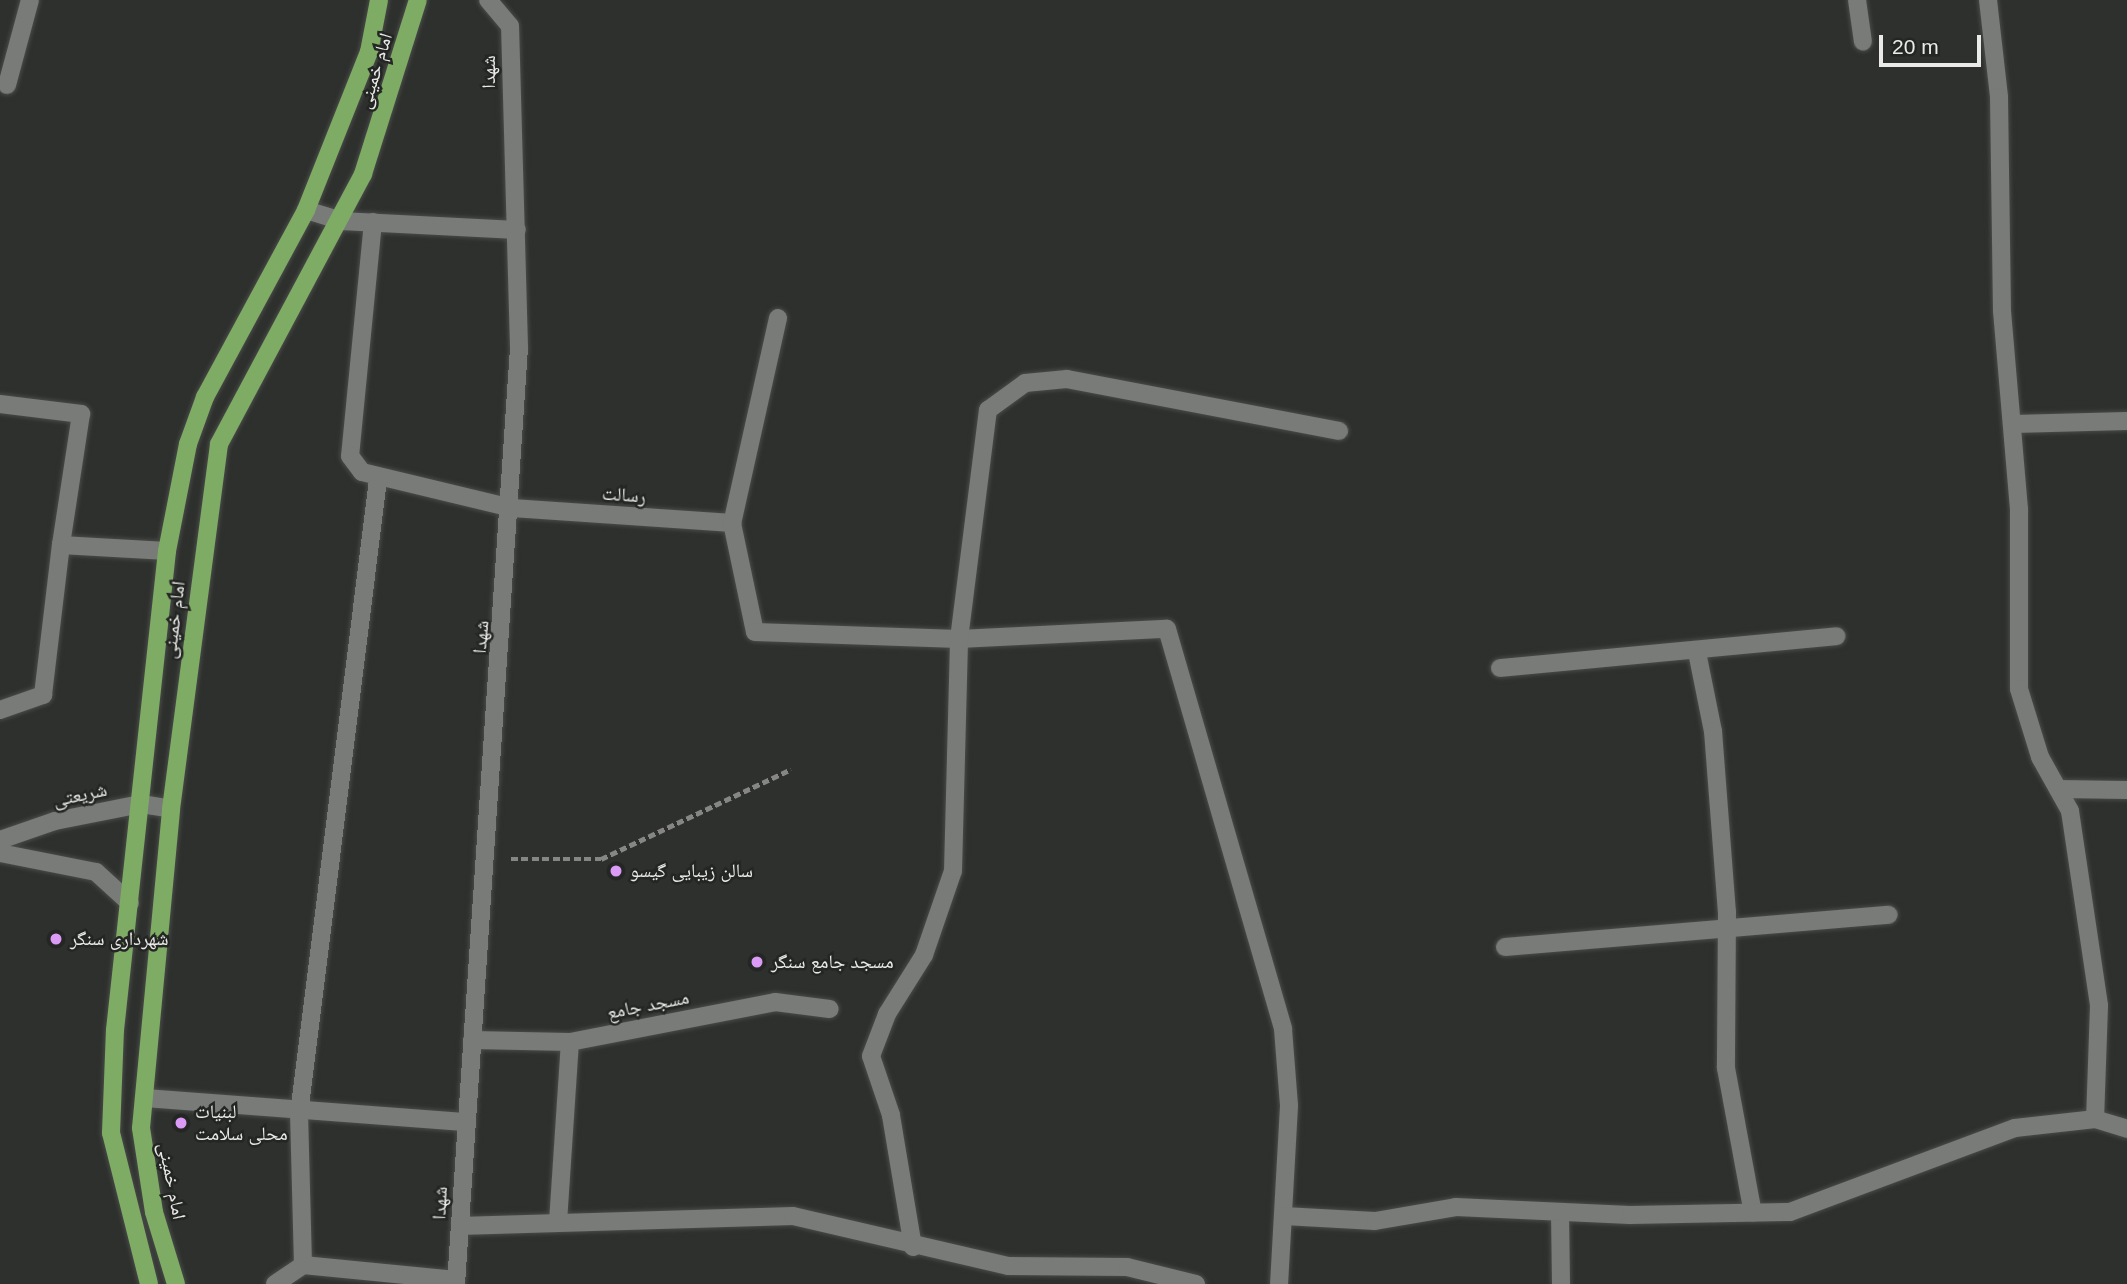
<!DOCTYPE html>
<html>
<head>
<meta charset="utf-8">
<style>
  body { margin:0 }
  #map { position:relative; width:2127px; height:1284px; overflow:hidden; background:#2e302d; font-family:Arial,"Noto Naskh Arabic",sans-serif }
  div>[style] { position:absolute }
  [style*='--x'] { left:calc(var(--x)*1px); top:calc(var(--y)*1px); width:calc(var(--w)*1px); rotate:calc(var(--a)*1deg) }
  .path>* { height:4.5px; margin-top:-2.25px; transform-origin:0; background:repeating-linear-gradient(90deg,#868785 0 7px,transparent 0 10.5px) }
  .roads { filter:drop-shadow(0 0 2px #494b48) drop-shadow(0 0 2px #494b48) }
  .minor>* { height:18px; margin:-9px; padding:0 9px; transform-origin:9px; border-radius:9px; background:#787b77 }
  .major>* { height:18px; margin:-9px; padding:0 9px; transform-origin:9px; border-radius:9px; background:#7fac64 }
  .dots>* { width:19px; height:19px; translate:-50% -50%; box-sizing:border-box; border:4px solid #242623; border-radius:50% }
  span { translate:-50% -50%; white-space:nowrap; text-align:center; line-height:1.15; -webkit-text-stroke:5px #242623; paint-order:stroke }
  .street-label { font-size:19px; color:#eaebe9 }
  .poi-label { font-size:19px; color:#eaebe9 }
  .left { translate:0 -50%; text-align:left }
  .scale { position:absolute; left:1879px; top:35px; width:102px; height:32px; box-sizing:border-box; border:4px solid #eaebe9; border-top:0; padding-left:9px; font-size:21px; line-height:24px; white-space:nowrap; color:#eaebe9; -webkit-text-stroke:5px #242623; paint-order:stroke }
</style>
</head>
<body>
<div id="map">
  <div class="path">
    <i style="--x:511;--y:859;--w:90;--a:0"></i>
    <i style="--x:601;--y:859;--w:210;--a:-25.3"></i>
  </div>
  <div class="roads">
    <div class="minor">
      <i style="--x:1857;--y:0;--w:42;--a:81.9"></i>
      <i style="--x:1988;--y:0;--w:98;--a:83.5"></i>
      <i style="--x:1999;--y:97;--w:214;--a:89.2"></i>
      <i style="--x:2002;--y:311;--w:199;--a:85.1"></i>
      <i style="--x:2019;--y:509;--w:180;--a:90"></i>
      <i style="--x:2019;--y:689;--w:71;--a:72.8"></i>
      <i style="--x:2040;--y:757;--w:62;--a:60.9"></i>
      <i style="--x:2070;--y:811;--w:197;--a:81.5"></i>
      <i style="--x:2099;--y:1006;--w:113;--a:92"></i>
      <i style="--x:7;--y:85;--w:88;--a:-74.9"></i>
      <i style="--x:306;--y:210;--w:37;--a:17"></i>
      <i style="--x:341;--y:221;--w:176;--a:2.9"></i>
      <i style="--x:373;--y:222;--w:235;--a:95.6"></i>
      <i style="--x:350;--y:456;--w:20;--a:53"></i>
      <i style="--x:362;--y:472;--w:154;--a:13.5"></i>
      <i style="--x:512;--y:508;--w:221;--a:3.9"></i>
      <i style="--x:778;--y:318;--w:210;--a:102.6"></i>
      <i style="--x:732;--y:523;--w:111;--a:78.1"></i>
      <i style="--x:755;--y:632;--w:204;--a:2"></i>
      <i style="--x:959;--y:639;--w:208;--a:-2.8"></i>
      <i style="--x:1167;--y:629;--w:416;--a:73.8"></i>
      <i style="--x:1283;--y:1029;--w:77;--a:85.5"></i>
      <i style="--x:1289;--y:1106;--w:178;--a:93.2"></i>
      <i style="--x:0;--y:404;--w:82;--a:7"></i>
      <i style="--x:81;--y:414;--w:133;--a:98.7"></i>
      <i style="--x:2013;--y:424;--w:114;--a:-1.5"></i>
      <i style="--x:1697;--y:652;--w:81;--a:78.6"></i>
      <i style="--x:1713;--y:731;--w:182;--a:85.6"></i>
      <i style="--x:1727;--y:912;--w:156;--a:90.4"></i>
      <i style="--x:1726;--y:1068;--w:147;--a:79.5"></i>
      <i style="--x:1500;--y:668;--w:338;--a:-5.4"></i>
      <i style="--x:0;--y:710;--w:46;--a:-19.2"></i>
      <i style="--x:43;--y:695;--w:151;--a:-83.2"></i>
      <i style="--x:61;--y:545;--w:106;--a:3.2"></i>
      <i style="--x:2058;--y:789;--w:69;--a:0.8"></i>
      <i style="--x:0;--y:840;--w:58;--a:-19.1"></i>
      <i style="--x:55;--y:821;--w:88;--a:-11.2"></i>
      <i style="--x:141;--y:804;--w:30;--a:9"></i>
      <i style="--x:0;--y:853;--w:98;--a:11.2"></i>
      <i style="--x:96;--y:872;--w:46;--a:42.4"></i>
      <i style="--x:1505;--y:947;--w:385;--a:-4.8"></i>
      <i style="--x:472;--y:1040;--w:98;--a:1.2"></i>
      <i style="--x:570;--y:1042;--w:209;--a:-11"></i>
      <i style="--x:775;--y:1002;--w:55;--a:7.3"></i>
      <i style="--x:144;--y:1098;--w:322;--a:4.3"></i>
      <i style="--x:1560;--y:1212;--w:72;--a:89.2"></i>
      <i style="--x:1284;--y:1216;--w:91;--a:3.1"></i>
      <i style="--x:1375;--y:1221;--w:82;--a:-9.8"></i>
      <i style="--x:1456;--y:1207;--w:174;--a:2.6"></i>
      <i style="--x:1630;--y:1215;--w:160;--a:-1.1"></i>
      <i style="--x:1790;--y:1212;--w:240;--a:-20.5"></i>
      <i style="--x:2015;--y:1128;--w:81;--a:-6.4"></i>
      <i style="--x:2095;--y:1119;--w:34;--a:17"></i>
      <i style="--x:558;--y:1222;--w:180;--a:-86.2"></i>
      <i style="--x:460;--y:1226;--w:333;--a:-1.7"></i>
      <i style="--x:793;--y:1216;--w:221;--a:13.1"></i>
      <i style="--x:1008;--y:1266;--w:119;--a:0.5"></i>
      <i style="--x:1127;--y:1267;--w:71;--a:13.8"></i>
      <i style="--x:913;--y:1247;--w:134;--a:-99.5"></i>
      <i style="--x:891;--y:1115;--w:62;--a:-108.7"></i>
      <i style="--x:871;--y:1056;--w:45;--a:-69.1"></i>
      <i style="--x:887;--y:1014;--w:70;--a:-57.9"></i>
      <i style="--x:924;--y:955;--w:89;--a:-71"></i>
      <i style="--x:953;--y:871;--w:232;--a:-88.5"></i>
      <i style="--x:959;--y:639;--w:231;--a:-82.8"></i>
      <i style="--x:988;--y:410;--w:46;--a:-36.1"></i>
      <i style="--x:1025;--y:383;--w:42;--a:-5.4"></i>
      <i style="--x:1067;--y:379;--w:277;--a:10.8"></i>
      <i style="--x:303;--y:1265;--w:154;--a:5.6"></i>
      <i style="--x:275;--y:1284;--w:34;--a:-34"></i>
      <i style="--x:303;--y:1265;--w:151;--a:-91.5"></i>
      <i style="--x:299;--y:1114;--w:639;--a:-82.9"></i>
      <i style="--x:456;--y:1284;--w:939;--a:-86.15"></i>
      <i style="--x:519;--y:347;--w:321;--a:-91.6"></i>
      <i style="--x:510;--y:26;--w:34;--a:-130"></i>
    </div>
    <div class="major">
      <i style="--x:149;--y:1284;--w:156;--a:-104.1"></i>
      <i style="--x:111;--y:1133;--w:103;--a:-87.8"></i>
      <i style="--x:115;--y:1030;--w:482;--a:-83.8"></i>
      <i style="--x:167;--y:551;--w:109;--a:-78.9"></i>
      <i style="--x:188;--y:444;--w:50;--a:-70.1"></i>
      <i style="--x:205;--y:397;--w:213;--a:-61.6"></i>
      <i style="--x:306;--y:210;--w:170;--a:-68.3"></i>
      <i style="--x:369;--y:52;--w:53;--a:-79.1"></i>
      <i style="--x:176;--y:1284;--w:75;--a:-107"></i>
      <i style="--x:154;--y:1212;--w:85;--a:-98.8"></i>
      <i style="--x:141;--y:1128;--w:320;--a:-84.6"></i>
      <i style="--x:171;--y:809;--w:368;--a:-82.5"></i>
      <i style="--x:219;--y:444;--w:306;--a:-61.9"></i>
      <i style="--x:363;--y:174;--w:182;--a:-72.5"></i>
    </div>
  </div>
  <div class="dots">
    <i style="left:616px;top:871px;background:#da9af6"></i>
    <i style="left:56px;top:939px;background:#da9af6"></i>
    <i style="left:757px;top:962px;background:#da9af6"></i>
    <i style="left:181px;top:1123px;background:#da9af6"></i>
  </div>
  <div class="street-label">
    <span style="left:375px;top:71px;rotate:-73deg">امام خمینی</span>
    <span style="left:489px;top:72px;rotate:-90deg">شهدا</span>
    <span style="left:624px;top:495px;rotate:4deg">رسالت</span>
    <span style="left:174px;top:620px;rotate:-83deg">امام خمینی</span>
    <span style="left:481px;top:637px;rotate:-85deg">شهدا</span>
    <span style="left:80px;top:795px;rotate:-12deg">شریعتی</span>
    <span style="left:648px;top:1005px;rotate:-11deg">مسجد جامع</span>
    <span style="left:172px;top:1181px;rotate:79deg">امام خمینی</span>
    <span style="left:440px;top:1203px;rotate:-87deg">شهدا</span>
  </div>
  <div class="poi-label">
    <span class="left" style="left:630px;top:871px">سالن زیبایی گیسو</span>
    <span class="left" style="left:70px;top:939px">شهرداری سنگر</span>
    <span class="left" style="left:771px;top:962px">مسجد جامع سنگر</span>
    <span class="left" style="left:195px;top:1123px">لبنیات<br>محلی سلامت</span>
  </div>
  <div class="scale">20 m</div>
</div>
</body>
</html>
